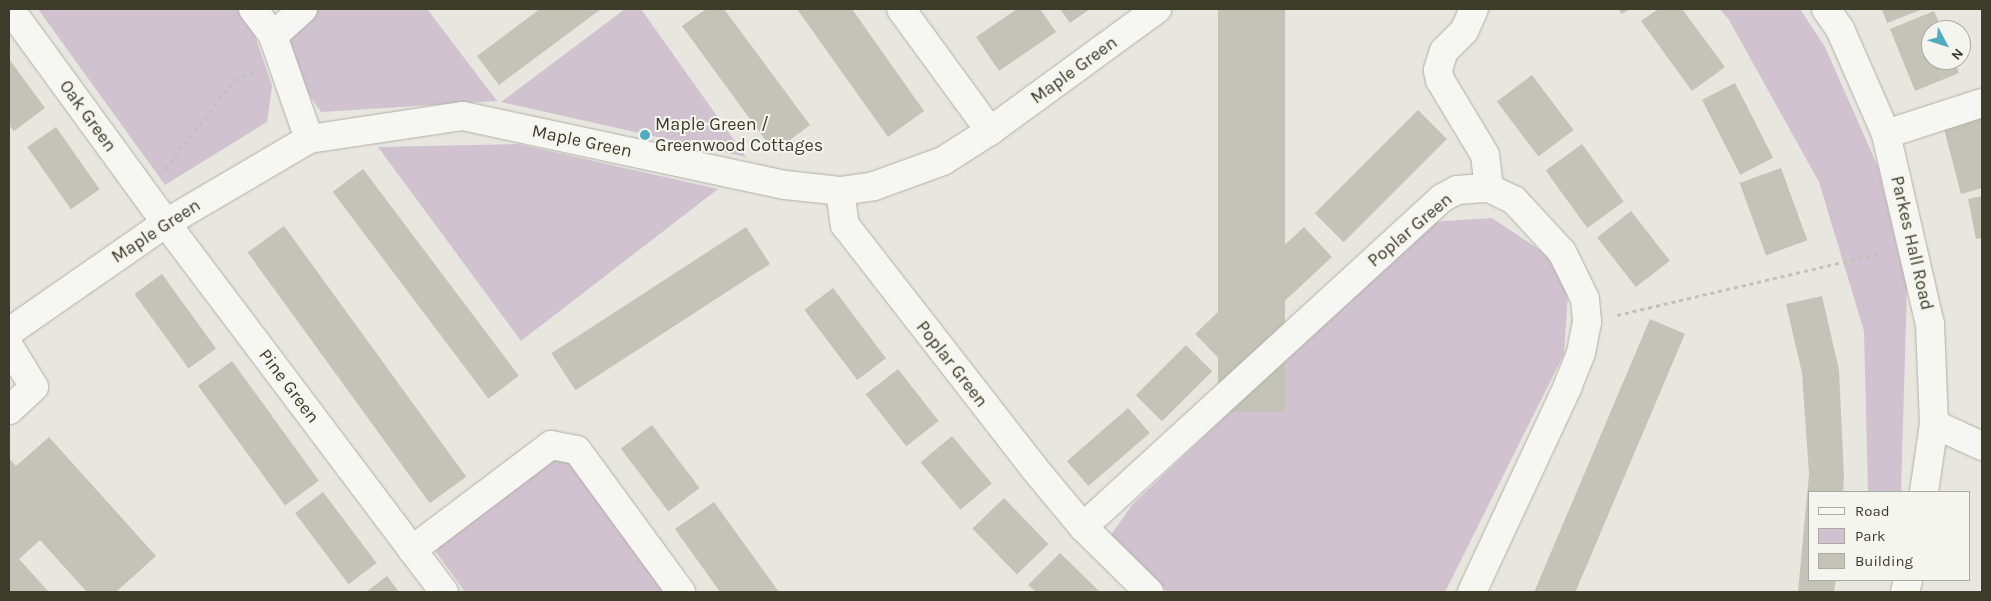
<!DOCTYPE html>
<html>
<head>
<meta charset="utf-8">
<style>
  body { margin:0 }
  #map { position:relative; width:1991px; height:601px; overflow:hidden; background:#e7e7e0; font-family:Karla,sans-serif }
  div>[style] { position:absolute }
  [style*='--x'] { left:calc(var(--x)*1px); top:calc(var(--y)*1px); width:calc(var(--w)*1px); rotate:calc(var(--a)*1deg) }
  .green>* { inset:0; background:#d0c2cf }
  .building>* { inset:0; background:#c4c3b8; transform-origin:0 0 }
  .path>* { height:3px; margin-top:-1.5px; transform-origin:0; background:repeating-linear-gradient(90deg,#c2c2ba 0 4px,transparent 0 8px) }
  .roads { filter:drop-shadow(0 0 1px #b1b0a6) drop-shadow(0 0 1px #b1b0a6) }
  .minor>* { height:28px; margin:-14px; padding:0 14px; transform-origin:14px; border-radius:14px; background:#f6f6f2 }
  .dots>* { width:14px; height:14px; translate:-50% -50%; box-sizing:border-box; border:2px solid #f5f5ef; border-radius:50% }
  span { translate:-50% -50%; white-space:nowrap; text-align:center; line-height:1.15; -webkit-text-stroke:4px #f5f5ef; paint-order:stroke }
  .street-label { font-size:18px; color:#3d3c2a }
  .poi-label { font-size:18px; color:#3d3c2a }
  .left { translate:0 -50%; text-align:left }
  .frame { position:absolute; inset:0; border:10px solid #3d3c2a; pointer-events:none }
  .legend { position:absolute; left:1808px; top:491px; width:162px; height:90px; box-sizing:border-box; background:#f5f5ef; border:1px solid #ababa0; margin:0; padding:6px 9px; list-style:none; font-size:15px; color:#3d3c2a }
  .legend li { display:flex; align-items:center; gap:10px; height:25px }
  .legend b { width:25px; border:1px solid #ababa0 }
  .north { position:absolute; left:1921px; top:20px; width:50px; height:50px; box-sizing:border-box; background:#f5f5ef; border:1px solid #ababa0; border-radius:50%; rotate:130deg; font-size:14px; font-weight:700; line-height:20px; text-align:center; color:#3d3c2a }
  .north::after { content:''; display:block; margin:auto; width:18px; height:22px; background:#52acbf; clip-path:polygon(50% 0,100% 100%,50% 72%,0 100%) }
</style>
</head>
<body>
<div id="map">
  <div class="green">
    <i style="clip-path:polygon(38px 9px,240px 9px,251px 24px,272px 86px,267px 122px,165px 185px)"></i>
    <i style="clip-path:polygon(318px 9px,427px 9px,497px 101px,321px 112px,298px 79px,288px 31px)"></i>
    <i style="clip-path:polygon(625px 9px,641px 9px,746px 157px,501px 102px)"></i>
    <i style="clip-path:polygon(1720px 9px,1800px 9px,1825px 47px,1878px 167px,1907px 288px,1901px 492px,1868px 492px,1864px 331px,1819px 182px,1729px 20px)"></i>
    <i style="clip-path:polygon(518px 144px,718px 189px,521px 341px,378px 147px)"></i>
    <i style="clip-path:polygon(1492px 218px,1546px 254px,1568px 293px,1564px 354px,1445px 592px,1168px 592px,1111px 535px,1132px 505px,1429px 222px)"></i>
    <i style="clip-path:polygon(567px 458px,666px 592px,465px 592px,436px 552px,447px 534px,546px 459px)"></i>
  </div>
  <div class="building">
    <i style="clip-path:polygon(540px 9px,601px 9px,499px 85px,477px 56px)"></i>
    <i style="clip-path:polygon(706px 9px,724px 9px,810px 125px,774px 152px,682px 26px)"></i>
    <i style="clip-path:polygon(797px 9px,852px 9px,924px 111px,888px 137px)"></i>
    <i style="clip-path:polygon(1017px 9px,1040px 9px,1056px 32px,999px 71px,976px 37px)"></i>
    <i style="clip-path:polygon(1060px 9px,1090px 9px,1070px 23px)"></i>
    <i style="left:1218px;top:9px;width:67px;height:403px"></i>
    <i style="clip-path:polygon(1618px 9px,1630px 9px,1622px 14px)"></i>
    <i style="clip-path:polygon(1658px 9px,1682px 9px,1725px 67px,1692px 91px,1641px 21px)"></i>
    <i style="clip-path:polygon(1882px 9px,1923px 9px,1887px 23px)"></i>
    <i style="clip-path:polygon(1934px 11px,1942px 30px,1931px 30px,1931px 60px,1954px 60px,1959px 73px,1915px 91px,1890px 29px)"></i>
    <i style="clip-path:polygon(9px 59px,45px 108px,14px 131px,9px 125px)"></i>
    <i style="left:1532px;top:75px;width:69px;height:44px;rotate:53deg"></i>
    <i style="left:1735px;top:83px;width:84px;height:37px;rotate:63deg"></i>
    <i style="left:1418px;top:110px;width:41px;height:146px;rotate:45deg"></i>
    <i style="clip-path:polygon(1982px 114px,1982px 188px,1961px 194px,1943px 125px)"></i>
    <i style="left:56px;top:127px;width:76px;height:35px;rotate:55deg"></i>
    <i style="left:1582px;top:144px;width:71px;height:45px;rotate:54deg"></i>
    <i style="left:1781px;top:168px;width:77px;height:44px;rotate:70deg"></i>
    <i style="left:363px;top:169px;width:259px;height:38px;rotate:53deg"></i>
    <i style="clip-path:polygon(1982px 196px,1982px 238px,1976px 239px,1968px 199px)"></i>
    <i style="left:1631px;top:211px;width:63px;height:43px;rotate:52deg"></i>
    <i style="left:284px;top:226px;width:310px;height:45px;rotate:54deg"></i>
    <i style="left:746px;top:227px;width:44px;height:232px;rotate:57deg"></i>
    <i style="left:1304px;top:227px;width:41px;height:69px;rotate:47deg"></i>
    <i style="left:162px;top:274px;width:92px;height:34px;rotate:54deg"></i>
    <i style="left:1247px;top:284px;width:39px;height:72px;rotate:46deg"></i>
    <i style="left:833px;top:288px;width:88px;height:36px;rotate:53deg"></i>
    <i style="clip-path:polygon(1822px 296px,1839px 370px,1844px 477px,1843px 492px,1810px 492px,1810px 580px,1836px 580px,1835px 585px,1834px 592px,1798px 592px,1809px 474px,1802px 373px,1786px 304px)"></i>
    <i style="left:1650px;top:319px;width:38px;height:300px;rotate:23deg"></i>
    <i style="left:1186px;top:345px;width:37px;height:71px;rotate:45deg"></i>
    <i style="left:232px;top:361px;width:148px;height:42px;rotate:54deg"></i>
    <i style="left:898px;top:369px;width:66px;height:41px;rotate:52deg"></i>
    <i style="left:1128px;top:408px;width:33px;height:81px;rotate:49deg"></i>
    <i style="left:652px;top:425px;width:79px;height:39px;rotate:53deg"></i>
    <i style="left:952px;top:436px;width:62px;height:41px;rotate:50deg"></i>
    <i style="clip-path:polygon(49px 437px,156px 556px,116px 592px,87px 592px,40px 540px,19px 559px,49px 592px,9px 592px,9px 458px,16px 466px)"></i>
    <i style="left:323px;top:492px;width:89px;height:35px;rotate:53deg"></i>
    <i style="left:1004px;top:498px;width:64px;height:44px;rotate:46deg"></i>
    <i style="clip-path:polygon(714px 502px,779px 592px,720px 592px,675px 529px)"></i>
    <i style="clip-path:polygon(1060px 553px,1100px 592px,1036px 592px,1028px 585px)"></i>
    <i style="clip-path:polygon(387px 576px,399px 592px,366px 592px)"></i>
  </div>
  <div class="path">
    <i style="--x:165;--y:169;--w:114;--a:-52.1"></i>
    <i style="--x:235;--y:79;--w:20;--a:-18"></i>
    <i style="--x:1617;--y:315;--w:271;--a:-13.2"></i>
  </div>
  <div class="roads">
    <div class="minor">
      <i style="--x:10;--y:9;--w:265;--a:53.9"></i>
      <i style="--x:166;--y:223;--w:462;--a:53"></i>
      <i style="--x:253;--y:9;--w:34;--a:53"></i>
      <i style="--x:303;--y:9;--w:40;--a:138"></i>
      <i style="--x:273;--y:36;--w:109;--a:70.7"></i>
      <i style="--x:901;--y:9;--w:151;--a:53.9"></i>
      <i style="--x:1474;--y:9;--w:24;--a:114"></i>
      <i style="--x:1464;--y:31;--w:28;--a:135"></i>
      <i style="--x:1444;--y:51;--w:20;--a:108"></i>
      <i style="--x:1438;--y:70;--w:10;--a:79"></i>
      <i style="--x:1440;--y:80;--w:87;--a:59"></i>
      <i style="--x:1485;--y:155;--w:33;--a:83"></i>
      <i style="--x:1826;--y:9;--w:24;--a:55"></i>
      <i style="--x:1840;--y:29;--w:115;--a:66.3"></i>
      <i style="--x:1886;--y:134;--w:195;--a:77"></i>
      <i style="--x:1930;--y:324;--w:100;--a:87.7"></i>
      <i style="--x:1934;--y:424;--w:69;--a:98.4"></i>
      <i style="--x:1886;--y:134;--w:101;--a:-17.9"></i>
      <i style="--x:840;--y:191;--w:34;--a:82"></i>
      <i style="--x:845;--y:225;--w:308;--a:52.1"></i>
      <i style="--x:1034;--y:468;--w:77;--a:50.3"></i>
      <i style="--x:1083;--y:527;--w:93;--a:44.6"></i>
      <i style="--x:9;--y:332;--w:191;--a:-34.8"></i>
      <i style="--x:166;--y:223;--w:166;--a:-30.4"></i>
      <i style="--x:309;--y:139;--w:156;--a:-8.5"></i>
      <i style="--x:463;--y:116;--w:329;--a:12.1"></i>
      <i style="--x:785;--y:185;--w:55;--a:6.2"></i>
      <i style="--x:840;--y:191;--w:34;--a:-8"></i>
      <i style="--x:874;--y:186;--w:73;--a:-19.9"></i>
      <i style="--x:943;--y:161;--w:56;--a:-32.6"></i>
      <i style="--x:990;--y:131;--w:207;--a:-36.1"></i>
      <i style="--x:9;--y:346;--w:48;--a:58.6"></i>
      <i style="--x:34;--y:387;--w:34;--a:137"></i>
      <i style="--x:1934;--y:424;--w:53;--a:24.6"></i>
      <i style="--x:1083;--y:527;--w:487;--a:-42.5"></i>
      <i style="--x:1442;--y:198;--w:17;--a:-28"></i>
      <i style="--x:1457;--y:190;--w:32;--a:-4"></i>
      <i style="--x:1489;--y:188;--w:28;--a:26"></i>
      <i style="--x:1514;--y:200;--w:71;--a:47.3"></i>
      <i style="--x:1562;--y:252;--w:52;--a:63.9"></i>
      <i style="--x:1585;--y:299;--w:23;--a:85"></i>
      <i style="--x:1587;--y:322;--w:32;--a:101"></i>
      <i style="--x:1581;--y:353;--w:35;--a:112"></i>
      <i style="--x:1568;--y:386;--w:227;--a:115"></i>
      <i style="--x:412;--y:550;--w:174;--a:-37.1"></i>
      <i style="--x:551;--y:445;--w:26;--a:11"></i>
      <i style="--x:577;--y:450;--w:176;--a:53.8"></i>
      <i style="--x:1905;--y:592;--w:12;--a:-76"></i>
    </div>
  </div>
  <div class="dots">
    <i style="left:645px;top:135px;background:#52acbf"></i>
  </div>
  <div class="street-label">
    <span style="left:1074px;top:70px;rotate:-36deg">Maple Green</span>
    <span style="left:88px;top:116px;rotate:54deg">Oak Green</span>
    <span style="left:582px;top:141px;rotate:12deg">Maple Green</span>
    <span style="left:1410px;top:230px;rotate:-40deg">Poplar Green</span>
    <span style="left:156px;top:231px;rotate:-33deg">Maple Green</span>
    <span style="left:1912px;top:243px;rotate:77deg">Parkes Hall Road</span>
    <span style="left:952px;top:364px;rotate:52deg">Poplar Green</span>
    <span style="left:289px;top:386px;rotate:53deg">Pine Green</span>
  </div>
  <div class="poi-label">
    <span class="left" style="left:655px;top:135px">Maple Green /<br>Greenwood Cottages</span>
  </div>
  <div class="frame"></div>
  <ul class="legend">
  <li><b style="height:6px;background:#f6f6f2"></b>Road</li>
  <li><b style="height:14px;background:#d0c2cf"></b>Park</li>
  <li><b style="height:14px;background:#c4c3b8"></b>Building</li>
  </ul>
  <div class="north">N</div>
</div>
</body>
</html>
